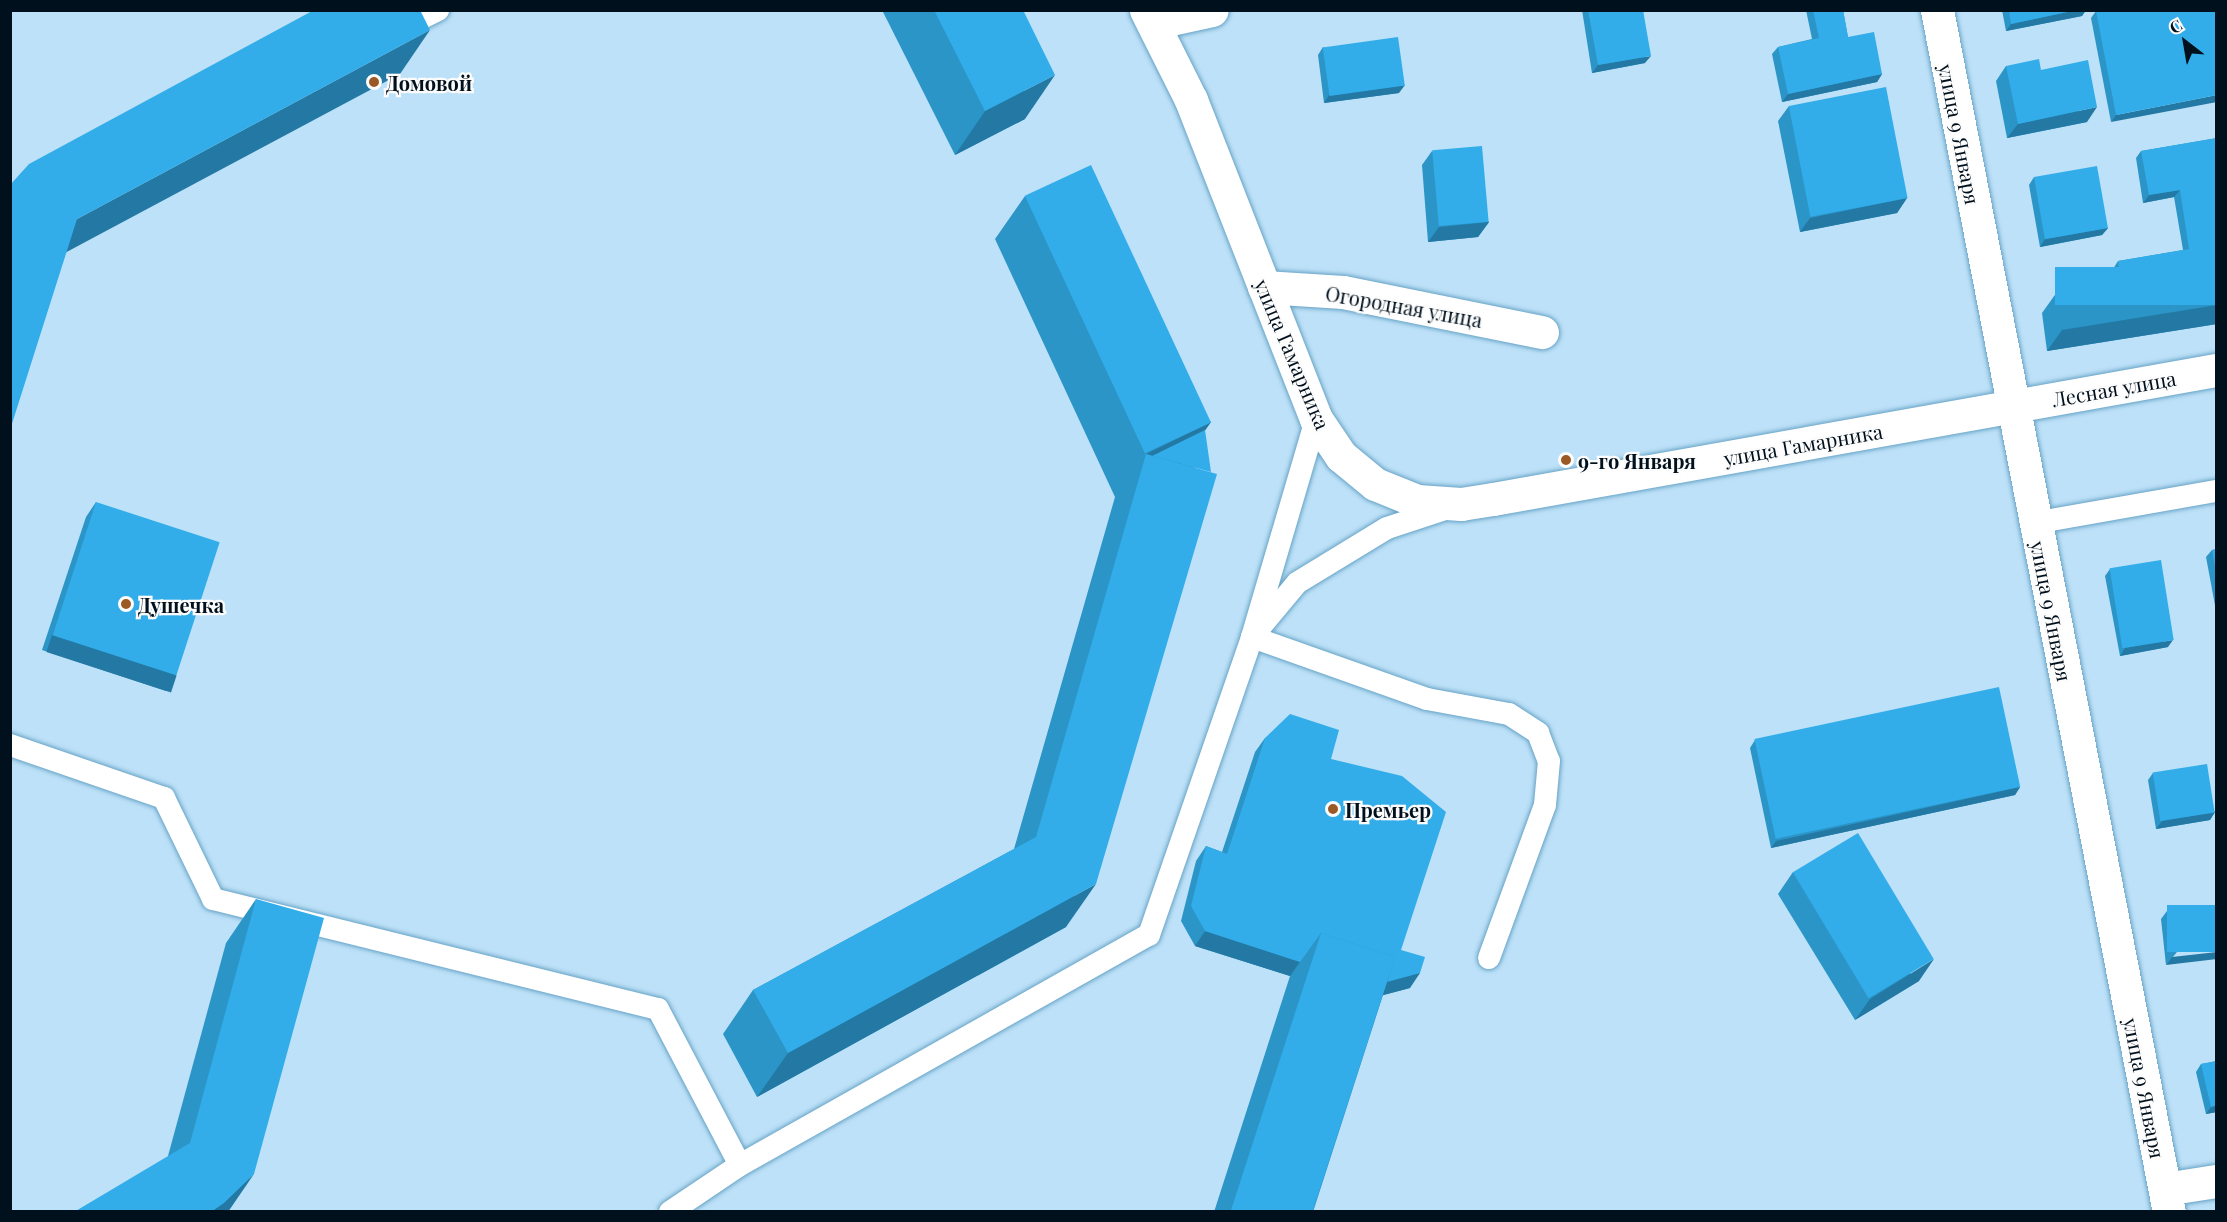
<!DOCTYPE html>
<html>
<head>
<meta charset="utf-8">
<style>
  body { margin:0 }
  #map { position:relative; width:2227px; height:1222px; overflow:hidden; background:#bde1f8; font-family:"Playfair Display",serif }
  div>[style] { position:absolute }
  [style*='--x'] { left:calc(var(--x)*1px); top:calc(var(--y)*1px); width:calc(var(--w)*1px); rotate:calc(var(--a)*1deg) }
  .roads { filter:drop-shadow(0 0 2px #67a3c6) drop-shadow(0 0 2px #67a3c6) }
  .service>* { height:22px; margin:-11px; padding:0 11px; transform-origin:11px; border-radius:11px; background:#fff }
  .minor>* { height:33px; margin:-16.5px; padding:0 16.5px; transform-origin:16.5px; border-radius:16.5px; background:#fff }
  .tertiary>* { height:33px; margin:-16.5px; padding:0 16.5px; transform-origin:16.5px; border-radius:16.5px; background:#fff }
  .wall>* { inset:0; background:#2b95c8 }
  .shaded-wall>* { inset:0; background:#2379a3; transform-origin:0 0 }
  .building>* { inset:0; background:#32ade9; transform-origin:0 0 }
  .dots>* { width:16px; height:16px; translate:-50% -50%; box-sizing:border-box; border:3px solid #fcfcfc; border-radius:50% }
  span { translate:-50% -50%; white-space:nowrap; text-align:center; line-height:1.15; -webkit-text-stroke:4.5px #fcfcfc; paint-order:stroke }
  .poi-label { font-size:20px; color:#00101d; font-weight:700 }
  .left { translate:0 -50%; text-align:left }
  .street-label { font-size:20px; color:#00101d }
  .frame { position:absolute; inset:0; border:12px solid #00101d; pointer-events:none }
  .north { position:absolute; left:2155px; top:12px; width:60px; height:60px; -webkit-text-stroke:4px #fcfcfc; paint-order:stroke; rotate:329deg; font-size:16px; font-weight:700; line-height:24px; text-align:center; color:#00101d }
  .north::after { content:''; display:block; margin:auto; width:21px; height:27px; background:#00101d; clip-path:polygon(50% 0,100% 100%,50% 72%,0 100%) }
</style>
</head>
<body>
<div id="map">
  <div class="roads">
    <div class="service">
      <i style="--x:388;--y:10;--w:22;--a:63"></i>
      <i style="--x:398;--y:30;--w:45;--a:-26.6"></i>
      <i style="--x:1448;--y:508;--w:64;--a:161.8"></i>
      <i style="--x:1387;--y:528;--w:105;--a:148.6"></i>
      <i style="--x:1297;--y:583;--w:70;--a:129.8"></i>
      <i style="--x:1252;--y:637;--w:186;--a:19.5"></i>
      <i style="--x:1427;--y:699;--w:83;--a:10.4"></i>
      <i style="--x:1509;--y:714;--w:35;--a:33"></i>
      <i style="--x:1538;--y:733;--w:30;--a:69"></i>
      <i style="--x:1549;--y:761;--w:44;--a:95.2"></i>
      <i style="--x:1545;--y:805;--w:163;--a:110.1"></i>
      <i style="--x:2034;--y:523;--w:185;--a:-10"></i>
      <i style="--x:10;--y:745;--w:163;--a:19"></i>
      <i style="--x:164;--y:798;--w:112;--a:64.1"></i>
      <i style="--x:213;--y:899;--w:458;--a:13.9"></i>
      <i style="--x:658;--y:1009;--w:176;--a:62.3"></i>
      <i style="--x:670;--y:1212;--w:84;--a:-33.9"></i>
      <i style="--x:740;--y:1165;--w:469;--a:-29.4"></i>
      <i style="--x:1149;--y:935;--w:315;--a:-70.9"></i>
      <i style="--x:1252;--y:637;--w:227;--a:-73.6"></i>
    </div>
    <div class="minor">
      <i style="--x:1937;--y:10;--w:1224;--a:79.08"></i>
      <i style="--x:1153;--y:23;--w:60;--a:-12.4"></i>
      <i style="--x:1264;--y:287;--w:79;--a:3.6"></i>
      <i style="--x:1343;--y:292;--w:203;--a:11.4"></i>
      <i style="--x:2165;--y:1189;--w:52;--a:-8.9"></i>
    </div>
    <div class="tertiary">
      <i style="--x:1146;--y:10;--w:101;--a:63.4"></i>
      <i style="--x:1191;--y:100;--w:343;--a:68.6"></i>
      <i style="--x:1316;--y:419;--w:45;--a:56"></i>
      <i style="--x:1341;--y:456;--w:44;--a:39.5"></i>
      <i style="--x:1375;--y:484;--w:45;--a:22"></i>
      <i style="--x:1417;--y:501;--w:44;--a:3.9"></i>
      <i style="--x:1461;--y:504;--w:32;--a:-9"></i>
      <i style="--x:1493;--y:499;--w:734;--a:-10.12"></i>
    </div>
  </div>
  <div class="wall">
    <i style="clip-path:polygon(882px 10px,1023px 10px,1025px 119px,955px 155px)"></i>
    <i style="clip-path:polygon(1582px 10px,1643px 10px,1645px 63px,1592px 73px)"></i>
    <i style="clip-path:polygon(1806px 10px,1843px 10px,1848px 37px,1882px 74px,1877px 82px,1782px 102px,1772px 54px,1778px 47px,1812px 39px)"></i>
    <i style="clip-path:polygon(2002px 10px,2086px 10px,2082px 16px,2006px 31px)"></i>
    <i style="clip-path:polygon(2217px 10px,2111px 122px,2091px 18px,2096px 11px)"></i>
    <i style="clip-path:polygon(1323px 47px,1399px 93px,1324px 103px,1318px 55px)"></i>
    <i style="clip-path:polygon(2006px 66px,2041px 70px,2087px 122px,2007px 138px,1996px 81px)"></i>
    <i style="clip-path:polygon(1789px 106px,1907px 198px,1897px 213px,1800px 232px,1778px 121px)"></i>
    <i style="clip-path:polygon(2217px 138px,2217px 324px,2047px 351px,2042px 313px,2057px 292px,2115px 283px,2113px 269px,2118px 261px,2183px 250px,2174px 197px,2143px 203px,2136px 158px,2141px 151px)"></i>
    <i style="clip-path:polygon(1432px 151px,1489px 222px,1478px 237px,1428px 242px,1422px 165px)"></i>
    <i style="clip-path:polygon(2034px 177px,2108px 228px,2102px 235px,2040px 247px,2029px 185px)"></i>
    <i style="clip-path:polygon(1025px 196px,1211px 422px,1205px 430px,1066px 927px,757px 1097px,723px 1034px,753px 990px,1014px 849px,1115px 497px,995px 239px)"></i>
    <i style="clip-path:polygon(96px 502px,176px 676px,166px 691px,42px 650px,86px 517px)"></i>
    <i style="clip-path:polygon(2217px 549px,2217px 616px,2206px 557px,2212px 550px)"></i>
    <i style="clip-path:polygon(2110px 569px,2168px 647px,2120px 656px,2105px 576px)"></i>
    <i style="clip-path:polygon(1265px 738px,1331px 759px,1401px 950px,1410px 988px,1383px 995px,1313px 1212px,1214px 1212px,1290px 976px,1195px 946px,1181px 921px,1196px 861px,1206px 846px,1222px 852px,1255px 752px)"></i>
    <i style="clip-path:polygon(1755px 740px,2020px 787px,2015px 795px,1771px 848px,1750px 748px)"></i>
    <i style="clip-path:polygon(2153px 773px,2215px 812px,2210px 820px,2156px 829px,2148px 780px)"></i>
    <i style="clip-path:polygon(1793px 872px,1919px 981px,1855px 1020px,1778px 894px)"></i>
    <i style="clip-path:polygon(256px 899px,228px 1212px,168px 1156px,226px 943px)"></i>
    <i style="clip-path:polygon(2217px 905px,2166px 965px,2161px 919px,2167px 911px)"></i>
    <i style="clip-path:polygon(2217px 1061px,2217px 1112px,2206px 1114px,2196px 1072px,2201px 1064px)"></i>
  </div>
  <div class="shaded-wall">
    <i style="clip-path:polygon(2077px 10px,2086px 10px,2082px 16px,2006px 31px,2011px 24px)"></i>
    <i style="clip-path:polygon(430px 30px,400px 74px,46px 263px,77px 219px)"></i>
    <i style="clip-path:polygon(1651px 56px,1645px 63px,1592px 73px,1598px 65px)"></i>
    <i style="clip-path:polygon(1882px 74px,1877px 82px,1782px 102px,1788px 94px)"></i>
    <i style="clip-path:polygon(1055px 75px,1025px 119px,955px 155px,985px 111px)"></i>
    <i style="clip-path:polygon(1405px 85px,1399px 93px,1324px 103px,1329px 95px)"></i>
    <i style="clip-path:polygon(2217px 95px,2217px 102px,2111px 122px,2116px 115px)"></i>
    <i style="clip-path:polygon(2097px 107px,2087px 122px,2007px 138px,2018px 124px)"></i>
    <i style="clip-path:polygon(2180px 190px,2174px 197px,2143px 203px,2149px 195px)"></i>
    <i style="clip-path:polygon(1907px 198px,1897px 213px,1800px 232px,1810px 218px)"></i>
    <i style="clip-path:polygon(1489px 222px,1478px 237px,1428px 242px,1439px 227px)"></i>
    <i style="clip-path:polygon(2108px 228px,2102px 235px,2040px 247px,2045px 239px)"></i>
    <i style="clip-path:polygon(2217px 305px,2217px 324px,2047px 351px,2062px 330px)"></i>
    <i style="clip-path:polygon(1211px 422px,1180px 466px,1146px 454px,1115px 497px,1146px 454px)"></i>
    <i style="left:52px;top:635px;width:131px;height:18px;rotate:18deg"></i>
    <i style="clip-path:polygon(2173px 640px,2168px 647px,2120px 656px,2125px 648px)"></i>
    <i style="clip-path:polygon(2020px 787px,2015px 795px,1771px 848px,1776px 841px)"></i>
    <i style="clip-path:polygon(2215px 812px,2210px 820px,2156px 829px,2162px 821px)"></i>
    <i style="clip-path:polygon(1096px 884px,1066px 927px,757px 1097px,788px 1053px)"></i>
    <i style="clip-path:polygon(1205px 931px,1300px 962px,1290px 976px,1195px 946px)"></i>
    <i style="clip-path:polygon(2217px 952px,2217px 959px,2166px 965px,2172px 957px)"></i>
    <i style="clip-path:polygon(1934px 959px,1919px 981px,1855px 1020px,1870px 999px)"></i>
    <i style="clip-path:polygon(1420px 973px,1410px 988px,1365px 1000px,1305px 981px)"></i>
    <i style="clip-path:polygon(2217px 1105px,2217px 1112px,2206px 1114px,2211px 1107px)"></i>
    <i style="clip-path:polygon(254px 1174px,228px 1212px,211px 1212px)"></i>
  </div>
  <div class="building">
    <i style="clip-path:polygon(314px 10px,420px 10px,430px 30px,77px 219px,10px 430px,10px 185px,29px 164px)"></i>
    <i style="clip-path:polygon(934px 10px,1023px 10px,1055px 75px,985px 111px)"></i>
    <i style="clip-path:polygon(1588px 10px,1643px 10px,1651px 56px,1598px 65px)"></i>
    <i style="clip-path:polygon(1813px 10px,1843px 10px,1848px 37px,1874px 32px,1882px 74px,1788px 94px,1778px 47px,1819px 38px)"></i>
    <i style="clip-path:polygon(2009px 10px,2077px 10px,2011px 24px)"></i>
    <i style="clip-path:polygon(2217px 10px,2217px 95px,2116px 115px,2096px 11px)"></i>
    <i style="left:1398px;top:37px;width:49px;height:76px;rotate:82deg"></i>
    <i style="clip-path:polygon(2039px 59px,2041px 70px,2088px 60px,2097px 107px,2018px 124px,2006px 66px)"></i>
    <i style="left:1886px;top:87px;width:113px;height:99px;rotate:79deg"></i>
    <i style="clip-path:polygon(2217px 138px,2217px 267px,2121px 282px,2118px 261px,2189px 249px,2180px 190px,2149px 195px,2141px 151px)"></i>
    <i style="left:1482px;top:146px;width:76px;height:50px;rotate:85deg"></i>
    <i style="left:1091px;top:165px;width:284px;height:73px;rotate:65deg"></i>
    <i style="left:2097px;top:166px;width:63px;height:64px;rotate:80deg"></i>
    <i style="left:2217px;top:267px;width:38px;height:162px;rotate:90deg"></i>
    <i style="clip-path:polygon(1205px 430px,1211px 472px,1152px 456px)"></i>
    <i style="clip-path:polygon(1146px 454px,1217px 474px,1096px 884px,788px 1053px,753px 990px,1036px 837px)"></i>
    <i style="left:96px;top:502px;width:130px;height:140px;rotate:18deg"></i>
    <i style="clip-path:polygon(2217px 549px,2217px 578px,2212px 550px)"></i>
    <i style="left:2161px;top:560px;width:81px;height:52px;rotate:81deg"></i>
    <i style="left:1999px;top:687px;width:102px;height:250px;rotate:78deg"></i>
    <i style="clip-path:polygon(1290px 714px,1339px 730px,1331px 759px,1402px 776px,1446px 812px,1401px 950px,1425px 957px,1420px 973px,1387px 982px,1395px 957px,1321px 933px,1300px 962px,1205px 931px,1191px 906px,1206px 846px,1227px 854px,1265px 738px)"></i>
    <i style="left:2207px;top:764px;width:49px;height:55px;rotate:81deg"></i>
    <i style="left:1858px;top:833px;width:147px;height:76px;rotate:59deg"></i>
    <i style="clip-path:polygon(256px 899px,324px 918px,254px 1174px,224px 1203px,211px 1212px,74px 1212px,190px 1143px)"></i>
    <i style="left:2217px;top:905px;width:47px;height:50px;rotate:90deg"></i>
    <i style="left:1321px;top:933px;width:78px;height:293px;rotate:18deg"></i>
    <i style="clip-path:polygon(2217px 1061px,2217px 1105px,2211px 1107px,2201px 1064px)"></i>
  </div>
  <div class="dots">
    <i style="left:374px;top:82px;background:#9a5925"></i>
    <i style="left:1566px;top:460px;background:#9a5925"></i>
    <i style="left:126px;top:604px;background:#9a5925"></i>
    <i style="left:1333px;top:809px;background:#9a5925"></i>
  </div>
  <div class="poi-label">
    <span class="left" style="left:386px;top:82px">Домовой</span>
    <span class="left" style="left:1578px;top:460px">9-го Января</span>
    <span class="left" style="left:138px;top:604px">Душечка</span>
    <span class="left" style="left:1345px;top:809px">Премьер</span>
  </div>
  <div class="street-label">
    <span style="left:1960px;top:134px;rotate:79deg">улица 9 Января</span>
    <span style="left:1404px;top:306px;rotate:10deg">Огородная улица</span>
    <span style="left:1293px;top:354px;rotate:67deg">улица Гамарника</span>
    <span style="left:2114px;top:388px;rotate:-10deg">Лесная улица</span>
    <span style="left:1803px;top:444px;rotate:-10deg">улица Гамарника</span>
    <span style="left:2052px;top:611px;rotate:79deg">улица 9 Января</span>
    <span style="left:2145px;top:1088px;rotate:79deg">улица 9 Января</span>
  </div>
  <div class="frame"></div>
  <div class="north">С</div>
</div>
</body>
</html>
